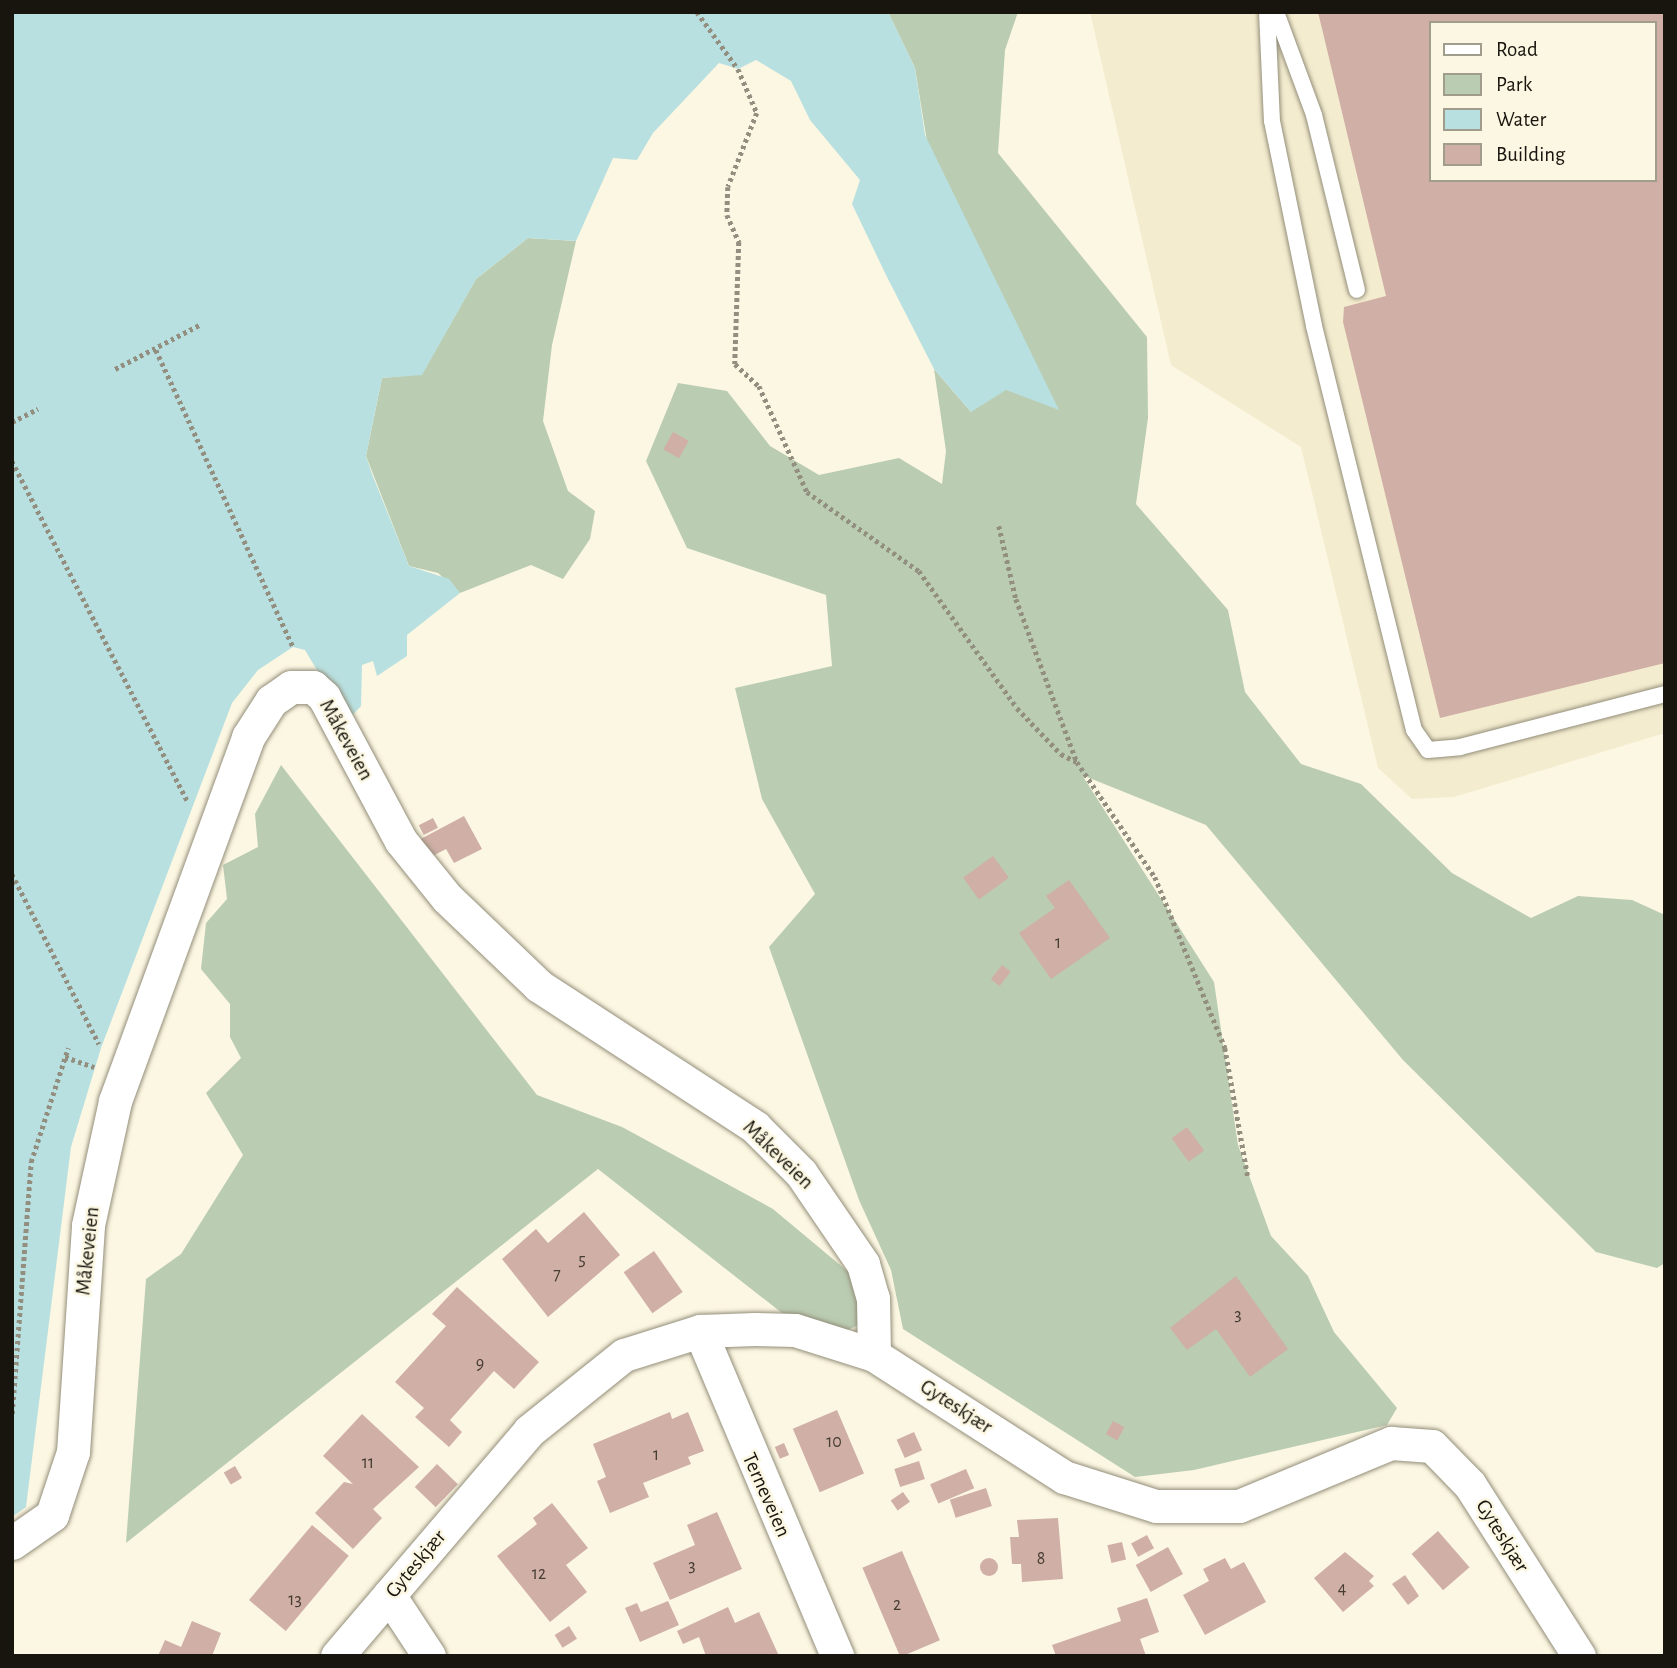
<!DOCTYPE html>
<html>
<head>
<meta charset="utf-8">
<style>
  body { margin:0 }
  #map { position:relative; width:1677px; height:1668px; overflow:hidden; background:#fcf7e2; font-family:"Alegreya Sans",sans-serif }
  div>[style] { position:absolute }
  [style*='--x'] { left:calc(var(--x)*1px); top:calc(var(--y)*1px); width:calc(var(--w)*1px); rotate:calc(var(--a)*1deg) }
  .built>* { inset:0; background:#f4eccf }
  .green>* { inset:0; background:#baccb1 }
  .water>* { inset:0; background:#b9e0e0 }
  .building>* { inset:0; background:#d0afa6; transform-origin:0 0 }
  .round { border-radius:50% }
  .path>* { height:4.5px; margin-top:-2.25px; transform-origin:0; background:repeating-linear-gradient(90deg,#938f80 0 3.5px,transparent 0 7px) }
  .roads { filter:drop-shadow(0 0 2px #938e7a) drop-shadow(0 0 2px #938e7a) }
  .lane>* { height:16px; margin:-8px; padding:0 8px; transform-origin:8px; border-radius:8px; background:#fff }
  .street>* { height:33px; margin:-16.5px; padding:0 16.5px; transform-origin:16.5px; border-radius:16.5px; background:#fff }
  span { translate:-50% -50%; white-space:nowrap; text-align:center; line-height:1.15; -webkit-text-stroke:5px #fcf7e2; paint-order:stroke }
  .number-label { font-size:18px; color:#453c33 }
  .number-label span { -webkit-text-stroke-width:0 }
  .street-label { font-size:21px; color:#17150d }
  .frame { position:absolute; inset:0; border:14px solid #17150d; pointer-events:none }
  .legend { position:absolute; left:1429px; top:21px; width:228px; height:161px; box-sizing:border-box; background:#fcf7e2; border:2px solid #a09d8d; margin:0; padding:9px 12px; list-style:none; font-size:21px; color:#17150d }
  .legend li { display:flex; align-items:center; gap:14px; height:35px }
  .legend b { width:35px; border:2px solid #a09d8d }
</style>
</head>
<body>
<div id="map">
  <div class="built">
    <i style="clip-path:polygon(evenodd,1090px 12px,1665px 12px,1665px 733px,1454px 797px,1412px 799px,1378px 768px,1301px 447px,1171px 365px,1090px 12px,1430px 23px,1654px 23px,1654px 180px,1430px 180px,1430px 23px)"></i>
  </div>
  <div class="green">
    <i style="clip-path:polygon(888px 12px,1018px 12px,1005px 50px,998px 153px,1147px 337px,1148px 418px,1136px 504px,1228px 610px,1245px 692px,1301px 764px,1361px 784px,1452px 873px,1531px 918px,1578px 896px,1632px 900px,1665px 915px,1665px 1263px,1657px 1268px,1596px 1252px,1403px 1060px,1206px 825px,1082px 775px,1214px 982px,1238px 1145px,1271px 1236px,1308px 1276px,1334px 1332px,1397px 1408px,1387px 1425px,1194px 1470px,1135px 1477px,903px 1329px,891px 1270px,859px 1200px,769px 947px,815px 894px,762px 799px,735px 688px,832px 666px,826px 595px,687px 548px,646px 461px,678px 383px,727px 391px,770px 446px,819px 475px,899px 458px,942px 484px,946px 451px,934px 369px,971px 412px,915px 68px)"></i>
    <i style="clip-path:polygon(528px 238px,576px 241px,552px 345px,543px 421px,568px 491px,595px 511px,590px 539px,563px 579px,531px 565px,460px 593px,438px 573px,409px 566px,366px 456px,382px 378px,422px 374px,476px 279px)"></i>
    <i style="clip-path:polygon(281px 765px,537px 1095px,622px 1127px,773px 1209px,858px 1280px,863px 1323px,841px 1333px,782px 1313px,598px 1169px,126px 1543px,146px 1279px,181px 1254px,243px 1155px,206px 1093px,241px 1058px,230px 1037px,230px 1004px,201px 969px,206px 923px,227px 899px,223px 865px,258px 847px,255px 814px)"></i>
  </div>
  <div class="water">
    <i style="clip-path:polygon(12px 12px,888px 12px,915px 68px,925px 135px,1059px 410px,1006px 390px,971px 412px,934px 369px,887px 277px,852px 204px,860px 180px,810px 120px,791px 81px,756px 60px,738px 69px,719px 63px,653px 133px,637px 160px,613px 158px,576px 241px,528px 238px,476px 279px,422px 375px,382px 378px,366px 456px,372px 474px,409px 566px,449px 579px,460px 593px,407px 635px,407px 656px,377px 676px,373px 661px,362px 665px,361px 706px,347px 721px,305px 650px,293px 647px,258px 670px,232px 703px,101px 1048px,71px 1147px,26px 1507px,12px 1517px)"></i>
  </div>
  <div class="building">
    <i style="clip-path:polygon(evenodd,1318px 12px,1665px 12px,1665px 663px,1440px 718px,1343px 322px,1344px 307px,1386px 296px,1318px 12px,1430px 23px,1654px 23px,1654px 180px,1430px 180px,1430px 23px)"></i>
    <i style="left:673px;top:432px;width:18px;height:20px;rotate:29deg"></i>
    <i style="clip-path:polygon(464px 816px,482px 849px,454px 863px,446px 849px,425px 860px,415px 842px)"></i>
    <i style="left:433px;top:818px;width:11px;height:16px;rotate:63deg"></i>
    <i style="left:993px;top:856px;width:27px;height:37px;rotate:54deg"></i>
    <i style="clip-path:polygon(1069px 880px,1110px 938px,1051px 979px,1019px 933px,1055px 908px,1046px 896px)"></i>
    <i style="left:1002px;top:965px;width:11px;height:18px;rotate:38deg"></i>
    <i style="left:1187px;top:1127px;width:29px;height:19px;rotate:54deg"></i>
    <i style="clip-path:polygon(584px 1212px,620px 1255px,548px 1317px,502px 1259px,536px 1229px,548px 1243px)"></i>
    <i style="left:654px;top:1251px;width:50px;height:37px;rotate:55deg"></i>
    <i style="clip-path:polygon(1236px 1276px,1288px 1349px,1250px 1377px,1216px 1329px,1187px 1350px,1170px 1328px)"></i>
    <i style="clip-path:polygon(457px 1287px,539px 1362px,514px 1389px,494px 1371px,450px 1420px,462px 1432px,449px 1447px,415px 1417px,424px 1408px,395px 1382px,446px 1326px,432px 1314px)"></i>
    <i style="left:837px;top:1410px;width:69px;height:48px;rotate:67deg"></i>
    <i style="clip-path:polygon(670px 1412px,672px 1419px,688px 1412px,704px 1451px,688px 1457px,691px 1464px,643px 1483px,649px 1497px,610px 1513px,597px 1481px,606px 1477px,593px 1444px)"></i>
    <i style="clip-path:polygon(362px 1414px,419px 1467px,373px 1509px,382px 1518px,353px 1549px,315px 1513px,344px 1482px,353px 1484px,323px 1456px)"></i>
    <i style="left:1113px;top:1421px;width:13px;height:15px;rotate:29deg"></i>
    <i style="left:914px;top:1432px;width:20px;height:19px;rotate:66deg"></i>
    <i style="left:784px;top:1443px;width:13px;height:10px;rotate:67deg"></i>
    <i style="left:919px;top:1461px;width:19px;height:26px;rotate:72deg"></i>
    <i style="left:437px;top:1464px;width:29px;height:32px;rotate:44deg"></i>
    <i style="left:235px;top:1466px;width:14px;height:13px;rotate:60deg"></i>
    <i style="left:966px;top:1469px;width:21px;height:39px;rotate:67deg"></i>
    <i style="left:986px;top:1488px;width:19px;height:38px;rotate:72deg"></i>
    <i style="left:903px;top:1492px;width:12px;height:15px;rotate:55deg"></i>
    <i style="clip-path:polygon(552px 1503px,588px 1548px,566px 1565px,587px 1592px,550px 1622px,497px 1556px,537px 1524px,533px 1518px)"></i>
    <i style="clip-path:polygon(717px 1512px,742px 1569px,670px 1600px,653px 1563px,695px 1545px,687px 1525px)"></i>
    <i style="clip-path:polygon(1058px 1518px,1063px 1579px,1022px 1582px,1021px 1564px,1012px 1564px,1010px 1537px,1019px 1537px,1017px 1520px)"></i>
    <i style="left:312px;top:1525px;width:48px;height:98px;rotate:40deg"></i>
    <i style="left:1438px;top:1531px;width:48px;height:35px;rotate:49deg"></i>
    <i style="left:1147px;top:1535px;width:15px;height:18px;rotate:62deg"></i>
    <i style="left:1122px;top:1542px;width:18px;height:15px;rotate:77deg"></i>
    <i style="left:1168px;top:1547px;width:31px;height:37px;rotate:61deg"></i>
    <i style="left:902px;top:1551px;width:97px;height:43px;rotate:67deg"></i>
    <i style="clip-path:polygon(1345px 1552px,1374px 1576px,1369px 1581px,1374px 1586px,1343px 1612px,1314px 1578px)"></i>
    <i class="round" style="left:980px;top:1558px;width:18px;height:18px"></i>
    <i style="clip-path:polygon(1225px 1558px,1231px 1569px,1244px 1562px,1266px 1602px,1205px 1635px,1183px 1595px,1209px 1581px,1203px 1569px)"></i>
    <i style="clip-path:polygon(1405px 1575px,1419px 1596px,1408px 1605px,1392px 1584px)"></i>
    <i style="clip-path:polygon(1147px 1598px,1159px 1632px,1140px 1639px,1146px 1656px,1056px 1656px,1052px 1645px,1121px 1621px,1117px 1608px)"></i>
    <i style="clip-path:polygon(668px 1601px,679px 1625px,640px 1642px,625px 1608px,637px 1603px,641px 1612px)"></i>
    <i style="clip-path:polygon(728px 1607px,735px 1623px,759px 1612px,779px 1656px,706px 1656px,699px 1637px,683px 1644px,677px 1631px)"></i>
    <i style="clip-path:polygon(192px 1621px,221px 1633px,212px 1656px,158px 1656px,165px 1640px,181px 1647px)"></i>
    <i style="left:569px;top:1626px;width:15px;height:17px;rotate:58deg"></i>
  </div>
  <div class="path">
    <i style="--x:697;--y:12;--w:70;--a:54.3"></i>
    <i style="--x:738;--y:69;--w:48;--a:66.6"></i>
    <i style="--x:757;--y:113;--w:79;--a:111.4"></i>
    <i style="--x:728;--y:187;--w:28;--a:92"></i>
    <i style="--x:727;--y:215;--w:30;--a:66"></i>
    <i style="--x:739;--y:242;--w:122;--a:91.9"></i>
    <i style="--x:735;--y:364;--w:33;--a:43"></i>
    <i style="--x:759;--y:386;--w:116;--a:65.6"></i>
    <i style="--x:807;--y:492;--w:137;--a:35.2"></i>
    <i style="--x:919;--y:571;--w:168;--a:54.4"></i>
    <i style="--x:1017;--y:708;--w:64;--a:46.3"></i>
    <i style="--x:1061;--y:754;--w:18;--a:27"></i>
    <i style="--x:156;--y:350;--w:327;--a:65.2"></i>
    <i style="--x:115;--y:369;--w:95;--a:-27.6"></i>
    <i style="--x:12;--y:422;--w:29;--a:-27"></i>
    <i style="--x:12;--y:461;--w:384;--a:62.7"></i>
    <i style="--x:999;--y:526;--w:75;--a:76.9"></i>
    <i style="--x:1016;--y:599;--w:174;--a:69.5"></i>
    <i style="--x:1077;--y:762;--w:139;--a:55.9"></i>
    <i style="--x:1155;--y:877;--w:185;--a:67.7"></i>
    <i style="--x:1225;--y:1048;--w:131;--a:79.9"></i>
    <i style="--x:12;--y:874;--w:191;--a:62.9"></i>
    <i style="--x:65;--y:1057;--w:31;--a:19"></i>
    <i style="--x:12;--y:1414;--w:253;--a:-85.7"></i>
    <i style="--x:31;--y:1162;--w:120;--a:-72"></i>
  </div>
  <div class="roads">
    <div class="lane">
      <i style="--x:1267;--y:12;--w:109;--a:87.4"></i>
      <i style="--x:1272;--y:121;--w:209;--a:78.4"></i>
      <i style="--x:1314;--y:326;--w:416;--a:76.1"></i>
      <i style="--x:1414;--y:730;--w:24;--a:55"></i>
      <i style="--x:1428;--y:750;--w:32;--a:-5"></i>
      <i style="--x:1460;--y:747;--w:212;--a:-14.5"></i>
      <i style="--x:1276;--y:12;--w:110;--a:69.7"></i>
      <i style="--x:1314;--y:115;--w:180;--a:76.2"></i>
    </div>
    <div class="street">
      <i style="--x:700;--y:1331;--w:353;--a:67.1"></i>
      <i style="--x:12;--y:1543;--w:49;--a:-35"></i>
      <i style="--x:52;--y:1515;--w:66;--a:-71.6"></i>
      <i style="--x:73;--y:1452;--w:227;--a:-86.2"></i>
      <i style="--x:88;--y:1225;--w:127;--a:-77.7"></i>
      <i style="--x:115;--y:1101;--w:388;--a:-69.9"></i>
      <i style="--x:248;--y:737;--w:43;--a:-57.4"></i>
      <i style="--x:271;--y:701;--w:24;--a:-35"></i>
      <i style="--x:291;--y:687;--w:22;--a:0"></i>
      <i style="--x:313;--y:687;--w:15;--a:42"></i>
      <i style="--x:324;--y:697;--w:163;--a:61.9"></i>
      <i style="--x:401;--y:841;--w:73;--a:51.1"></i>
      <i style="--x:447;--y:898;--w:127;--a:43.7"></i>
      <i style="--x:539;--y:986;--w:258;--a:33.1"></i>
      <i style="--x:755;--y:1127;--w:65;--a:45"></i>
      <i style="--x:801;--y:1173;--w:110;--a:55.7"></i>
      <i style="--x:863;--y:1264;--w:35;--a:74"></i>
      <i style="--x:873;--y:1298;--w:57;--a:89"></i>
      <i style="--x:389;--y:1595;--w:73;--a:56.7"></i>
      <i style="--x:337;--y:1656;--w:296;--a:-49.5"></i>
      <i style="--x:529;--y:1431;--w:122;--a:-38.7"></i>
      <i style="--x:624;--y:1355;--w:80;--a:-17.5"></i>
      <i style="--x:700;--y:1331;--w:55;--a:-2.1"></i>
      <i style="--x:755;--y:1329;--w:40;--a:1.4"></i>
      <i style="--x:795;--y:1330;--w:83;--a:17.6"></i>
      <i style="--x:874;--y:1355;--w:226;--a:32.7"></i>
      <i style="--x:1064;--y:1477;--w:96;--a:17.5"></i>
      <i style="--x:1156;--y:1506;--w:83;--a:0"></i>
      <i style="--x:1239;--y:1506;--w:165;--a:-22.5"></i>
      <i style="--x:1391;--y:1443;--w:41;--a:4.2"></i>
      <i style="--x:1432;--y:1446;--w:54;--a:45.7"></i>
      <i style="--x:1470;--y:1485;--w:203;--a:57.5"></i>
    </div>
  </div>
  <div class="number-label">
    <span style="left:1058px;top:943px">1</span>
    <span style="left:582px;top:1260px">5</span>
    <span style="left:557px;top:1275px">7</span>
    <span style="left:1238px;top:1315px">3</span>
    <span style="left:480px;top:1364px">9</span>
    <span style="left:834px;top:1442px">10</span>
    <span style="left:656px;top:1455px">1</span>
    <span style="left:368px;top:1463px">11</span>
    <span style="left:1041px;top:1559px">8</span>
    <span style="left:692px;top:1566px">3</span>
    <span style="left:539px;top:1574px">12</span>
    <span style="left:1342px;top:1589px">4</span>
    <span style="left:295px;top:1600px">13</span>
    <span style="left:897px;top:1605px">2</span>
  </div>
  <div class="street-label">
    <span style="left:346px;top:740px;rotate:61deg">Måkeveien</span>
    <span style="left:778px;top:1155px;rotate:44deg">Måkeveien</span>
    <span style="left:88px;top:1251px;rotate:-84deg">Måkeveien</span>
    <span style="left:956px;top:1407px;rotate:33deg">Gyteskjær</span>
    <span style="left:766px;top:1495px;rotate:66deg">Terneveien</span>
    <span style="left:1502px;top:1536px;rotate:58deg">Gyteskjær</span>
    <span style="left:416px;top:1564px;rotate:-50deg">Gyteskjær</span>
  </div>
  <div class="frame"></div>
  <ul class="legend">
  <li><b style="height:9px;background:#fff"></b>Road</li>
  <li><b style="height:19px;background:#baccb1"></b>Park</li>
  <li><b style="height:19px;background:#b9e0e0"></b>Water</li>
  <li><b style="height:19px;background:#d0afa6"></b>Building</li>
  </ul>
</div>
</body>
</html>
